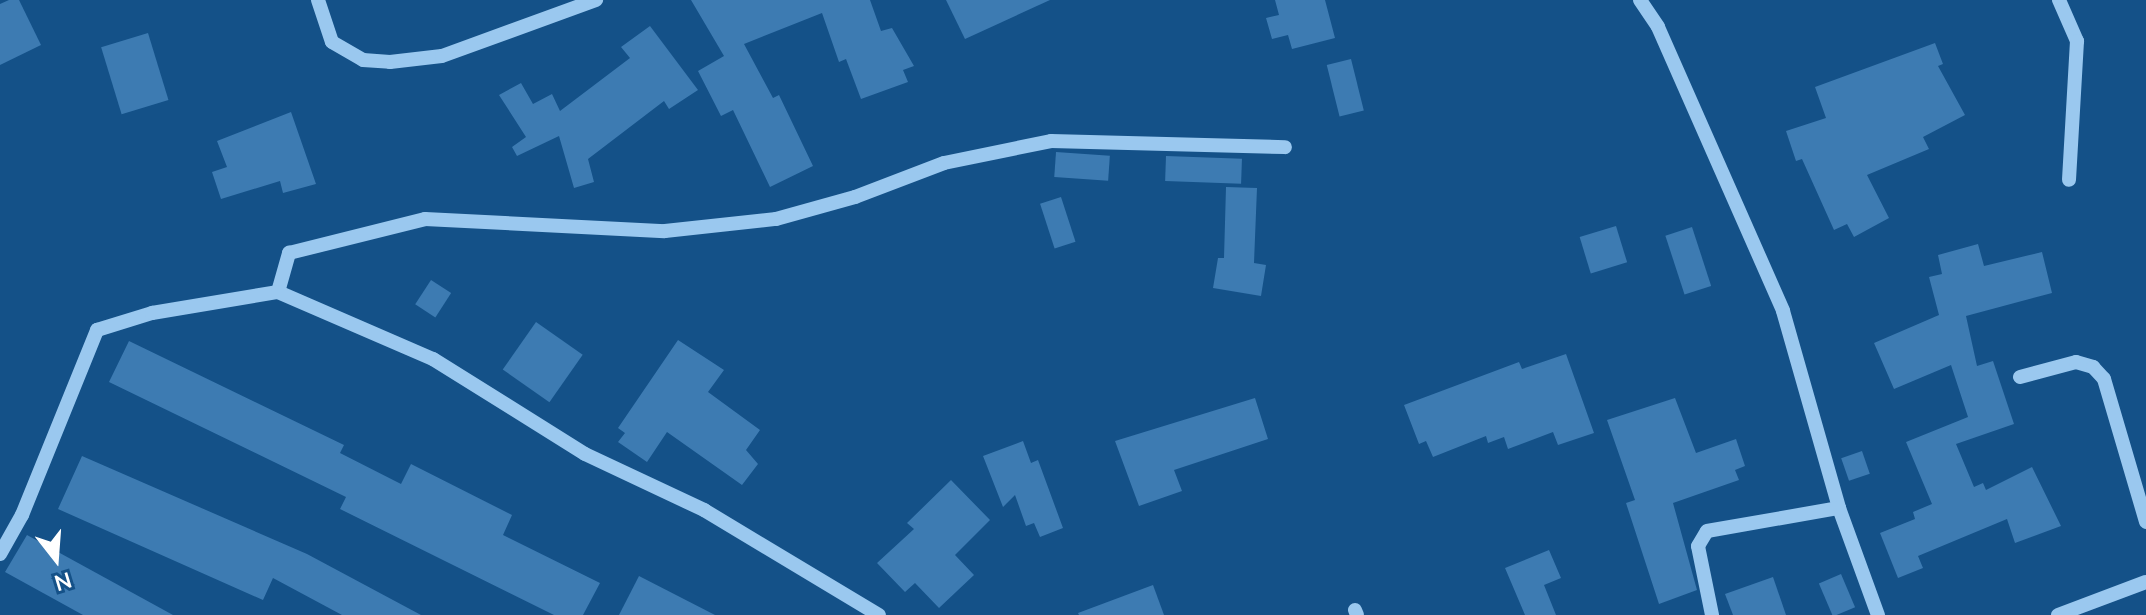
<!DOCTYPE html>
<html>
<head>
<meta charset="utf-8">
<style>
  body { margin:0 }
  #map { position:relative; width:2146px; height:615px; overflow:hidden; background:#145188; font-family:Mulish,sans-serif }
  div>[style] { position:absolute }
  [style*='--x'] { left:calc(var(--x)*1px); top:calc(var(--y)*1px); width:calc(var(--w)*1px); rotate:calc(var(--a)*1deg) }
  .building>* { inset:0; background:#3d7bb2; transform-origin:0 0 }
  .minor>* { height:14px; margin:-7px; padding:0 7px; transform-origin:7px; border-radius:7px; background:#9ac8ef }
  span { translate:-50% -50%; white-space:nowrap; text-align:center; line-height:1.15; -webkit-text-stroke:6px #145188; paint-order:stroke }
  .north { position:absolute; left:16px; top:519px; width:80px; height:80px; -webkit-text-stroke:6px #145188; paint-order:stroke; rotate:163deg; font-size:22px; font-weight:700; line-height:32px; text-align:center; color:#fff }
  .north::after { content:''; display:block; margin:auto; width:28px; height:36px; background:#fff; clip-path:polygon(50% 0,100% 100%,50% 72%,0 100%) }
</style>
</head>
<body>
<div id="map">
  <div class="building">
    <i style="clip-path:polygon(9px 0,19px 0,41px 45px,0 65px,0 4px)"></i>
    <i style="clip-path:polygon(691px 0,870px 0,881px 31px,892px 28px,914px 66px,903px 70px,908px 82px,861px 99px,846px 59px,839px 62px,822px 13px,744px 44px,773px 98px,779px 95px,813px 166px,770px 187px,733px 110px,721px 116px,698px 71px,724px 56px)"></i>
    <i style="clip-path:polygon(946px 0,1050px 0,965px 39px)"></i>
    <i style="clip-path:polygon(1275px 0,1325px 0,1335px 38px,1292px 49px,1288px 35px,1272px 39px,1266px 18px,1279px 15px)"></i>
    <i style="clip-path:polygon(650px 26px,698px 90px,669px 109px,664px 101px,588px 159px,594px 182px,574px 188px,559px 136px,517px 156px,512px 147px,526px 137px,499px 95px,521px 83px,533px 104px,552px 94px,560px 111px,630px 58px,621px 47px)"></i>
    <i style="left:148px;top:33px;width:70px;height:49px;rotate:73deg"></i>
    <i style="clip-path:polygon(1935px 43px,1943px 64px,1938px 66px,1965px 115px,1923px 137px,1929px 149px,1867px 175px,1889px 218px,1854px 237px,1847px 224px,1834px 230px,1802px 159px,1796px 161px,1786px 131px,1826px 118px,1815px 87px)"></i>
    <i style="left:1351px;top:59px;width:53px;height:25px;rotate:76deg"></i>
    <i style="clip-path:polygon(291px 112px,316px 184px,283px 193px,280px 181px,221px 199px,212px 172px,227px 167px,217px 141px)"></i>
    <i style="left:1056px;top:152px;width:54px;height:25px;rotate:4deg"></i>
    <i style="left:1166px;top:156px;width:76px;height:25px;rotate:2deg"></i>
    <i style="clip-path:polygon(1226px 187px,1257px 188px,1254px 263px,1266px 265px,1261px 296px,1213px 288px,1218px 258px,1224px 258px)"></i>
    <i style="left:1061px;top:197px;width:47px;height:22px;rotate:72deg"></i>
    <i style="left:1616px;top:226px;width:38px;height:38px;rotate:73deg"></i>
    <i style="left:1692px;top:227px;width:62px;height:28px;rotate:72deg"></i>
    <i style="clip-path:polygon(1978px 244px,1984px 266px,2042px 252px,2052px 293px,1966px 316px,1977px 366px,1993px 361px,2014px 424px,1956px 444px,1974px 487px,1983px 483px,1986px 490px,2032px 467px,2061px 526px,2015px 543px,2007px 519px,1918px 556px,1923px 568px,1898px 578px,1880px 533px,1915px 519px,1913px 512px,1932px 504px,1906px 442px,1968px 417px,1951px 365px,1894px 389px,1874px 343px,1939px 315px,1929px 277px,1942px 274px,1938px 255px)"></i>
    <i style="left:431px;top:280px;width:24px;height:29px;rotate:33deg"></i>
    <i style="left:536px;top:322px;width:57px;height:58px;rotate:35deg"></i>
    <i style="clip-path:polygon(678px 340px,724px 370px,708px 392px,760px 430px,746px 450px,758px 464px,742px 485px,667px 432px,647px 462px,618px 442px,625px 433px,618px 428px)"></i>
    <i style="clip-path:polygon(129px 341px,344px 445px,340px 453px,401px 484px,411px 464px,512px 515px,503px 535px,600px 583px,583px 615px,554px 615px,340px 509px,346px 497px,109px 382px)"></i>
    <i style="clip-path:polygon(1566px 354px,1594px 433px,1558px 445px,1553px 432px,1508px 449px,1504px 437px,1488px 443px,1486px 436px,1433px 457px,1426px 441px,1419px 444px,1404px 405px,1519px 362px,1522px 369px)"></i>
    <i style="clip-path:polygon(1255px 398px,1268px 439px,1174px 470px,1182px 491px,1139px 506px,1115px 441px)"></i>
    <i style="clip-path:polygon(1675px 398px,1696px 453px,1736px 439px,1745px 466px,1735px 470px,1739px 480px,1673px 503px,1697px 590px,1659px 604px,1626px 503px,1635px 500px,1607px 420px)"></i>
    <i style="clip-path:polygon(1023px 441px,1031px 463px,1038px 460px,1063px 528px,1040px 537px,1034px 523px,1026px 526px,1015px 495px,1003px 507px,983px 456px)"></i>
    <i style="left:1862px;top:451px;width:24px;height:22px;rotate:71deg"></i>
    <i style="clip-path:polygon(82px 456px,307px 554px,421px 615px,342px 615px,273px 578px,263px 600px,58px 509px)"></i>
    <i style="clip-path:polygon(951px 480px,990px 520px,955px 555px,974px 575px,939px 608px,915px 583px,905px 592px,877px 563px,914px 529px,907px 523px)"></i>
    <i style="clip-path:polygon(27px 535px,173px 615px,83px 615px,5px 572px)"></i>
    <i style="clip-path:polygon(1549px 550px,1561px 578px,1544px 585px,1556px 615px,1525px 615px,1505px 568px)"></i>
    <i style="left:1841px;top:574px;width:36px;height:24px;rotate:67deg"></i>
    <i style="clip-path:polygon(639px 576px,715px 615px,619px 615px)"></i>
    <i style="clip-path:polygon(1773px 577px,1786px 615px,1733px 615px,1725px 594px)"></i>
    <i style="clip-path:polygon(1153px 585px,1164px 615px,1079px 615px,1078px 613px)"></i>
  </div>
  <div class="minor">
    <i style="--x:318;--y:0;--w:44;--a:71.6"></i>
    <i style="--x:332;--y:42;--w:36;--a:30"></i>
    <i style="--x:363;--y:60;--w:27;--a:4"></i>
    <i style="--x:390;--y:62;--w:52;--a:-6.6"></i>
    <i style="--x:442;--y:56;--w:164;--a:-20"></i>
    <i style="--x:1640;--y:0;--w:32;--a:56"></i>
    <i style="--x:1658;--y:27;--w:310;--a:66.2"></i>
    <i style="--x:1783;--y:311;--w:205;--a:74.1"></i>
    <i style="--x:1839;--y:508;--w:114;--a:70"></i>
    <i style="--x:2059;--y:0;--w:45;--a:66.3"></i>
    <i style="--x:2077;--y:41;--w:139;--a:93.3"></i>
    <i style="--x:278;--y:292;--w:41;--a:-74.2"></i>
    <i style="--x:289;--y:253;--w:140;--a:-14"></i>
    <i style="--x:425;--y:219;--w:240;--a:2.9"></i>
    <i style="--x:665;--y:231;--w:112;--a:-6.2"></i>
    <i style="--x:776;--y:219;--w:82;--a:-15.6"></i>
    <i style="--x:855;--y:197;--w:95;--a:-20.9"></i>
    <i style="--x:944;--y:163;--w:109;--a:-11.6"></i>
    <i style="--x:1051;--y:141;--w:234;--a:1.5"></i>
    <i style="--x:2020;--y:377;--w:58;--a:-15"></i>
    <i style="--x:2076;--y:362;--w:18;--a:16"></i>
    <i style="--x:2093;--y:367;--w:16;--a:47"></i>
    <i style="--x:2104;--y:379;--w:149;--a:73.6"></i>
    <i style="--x:0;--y:554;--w:45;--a:-60.6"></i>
    <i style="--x:22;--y:515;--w:200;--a:-67.9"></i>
    <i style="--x:97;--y:330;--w:58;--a:-17.2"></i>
    <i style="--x:152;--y:313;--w:128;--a:-9.5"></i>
    <i style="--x:278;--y:292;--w:169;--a:23.4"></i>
    <i style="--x:433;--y:359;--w:179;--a:32"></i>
    <i style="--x:585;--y:454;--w:132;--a:25.2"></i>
    <i style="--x:704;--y:510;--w:204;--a:31"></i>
    <i style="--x:1355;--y:610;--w:5;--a:68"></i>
    <i style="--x:1712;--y:615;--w:70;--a:-101.5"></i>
    <i style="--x:1698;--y:546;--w:17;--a:-59"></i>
    <i style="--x:1707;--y:531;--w:134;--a:-9.9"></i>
    <i style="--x:2058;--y:615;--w:94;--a:-20.6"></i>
  </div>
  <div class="north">N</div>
</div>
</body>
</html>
